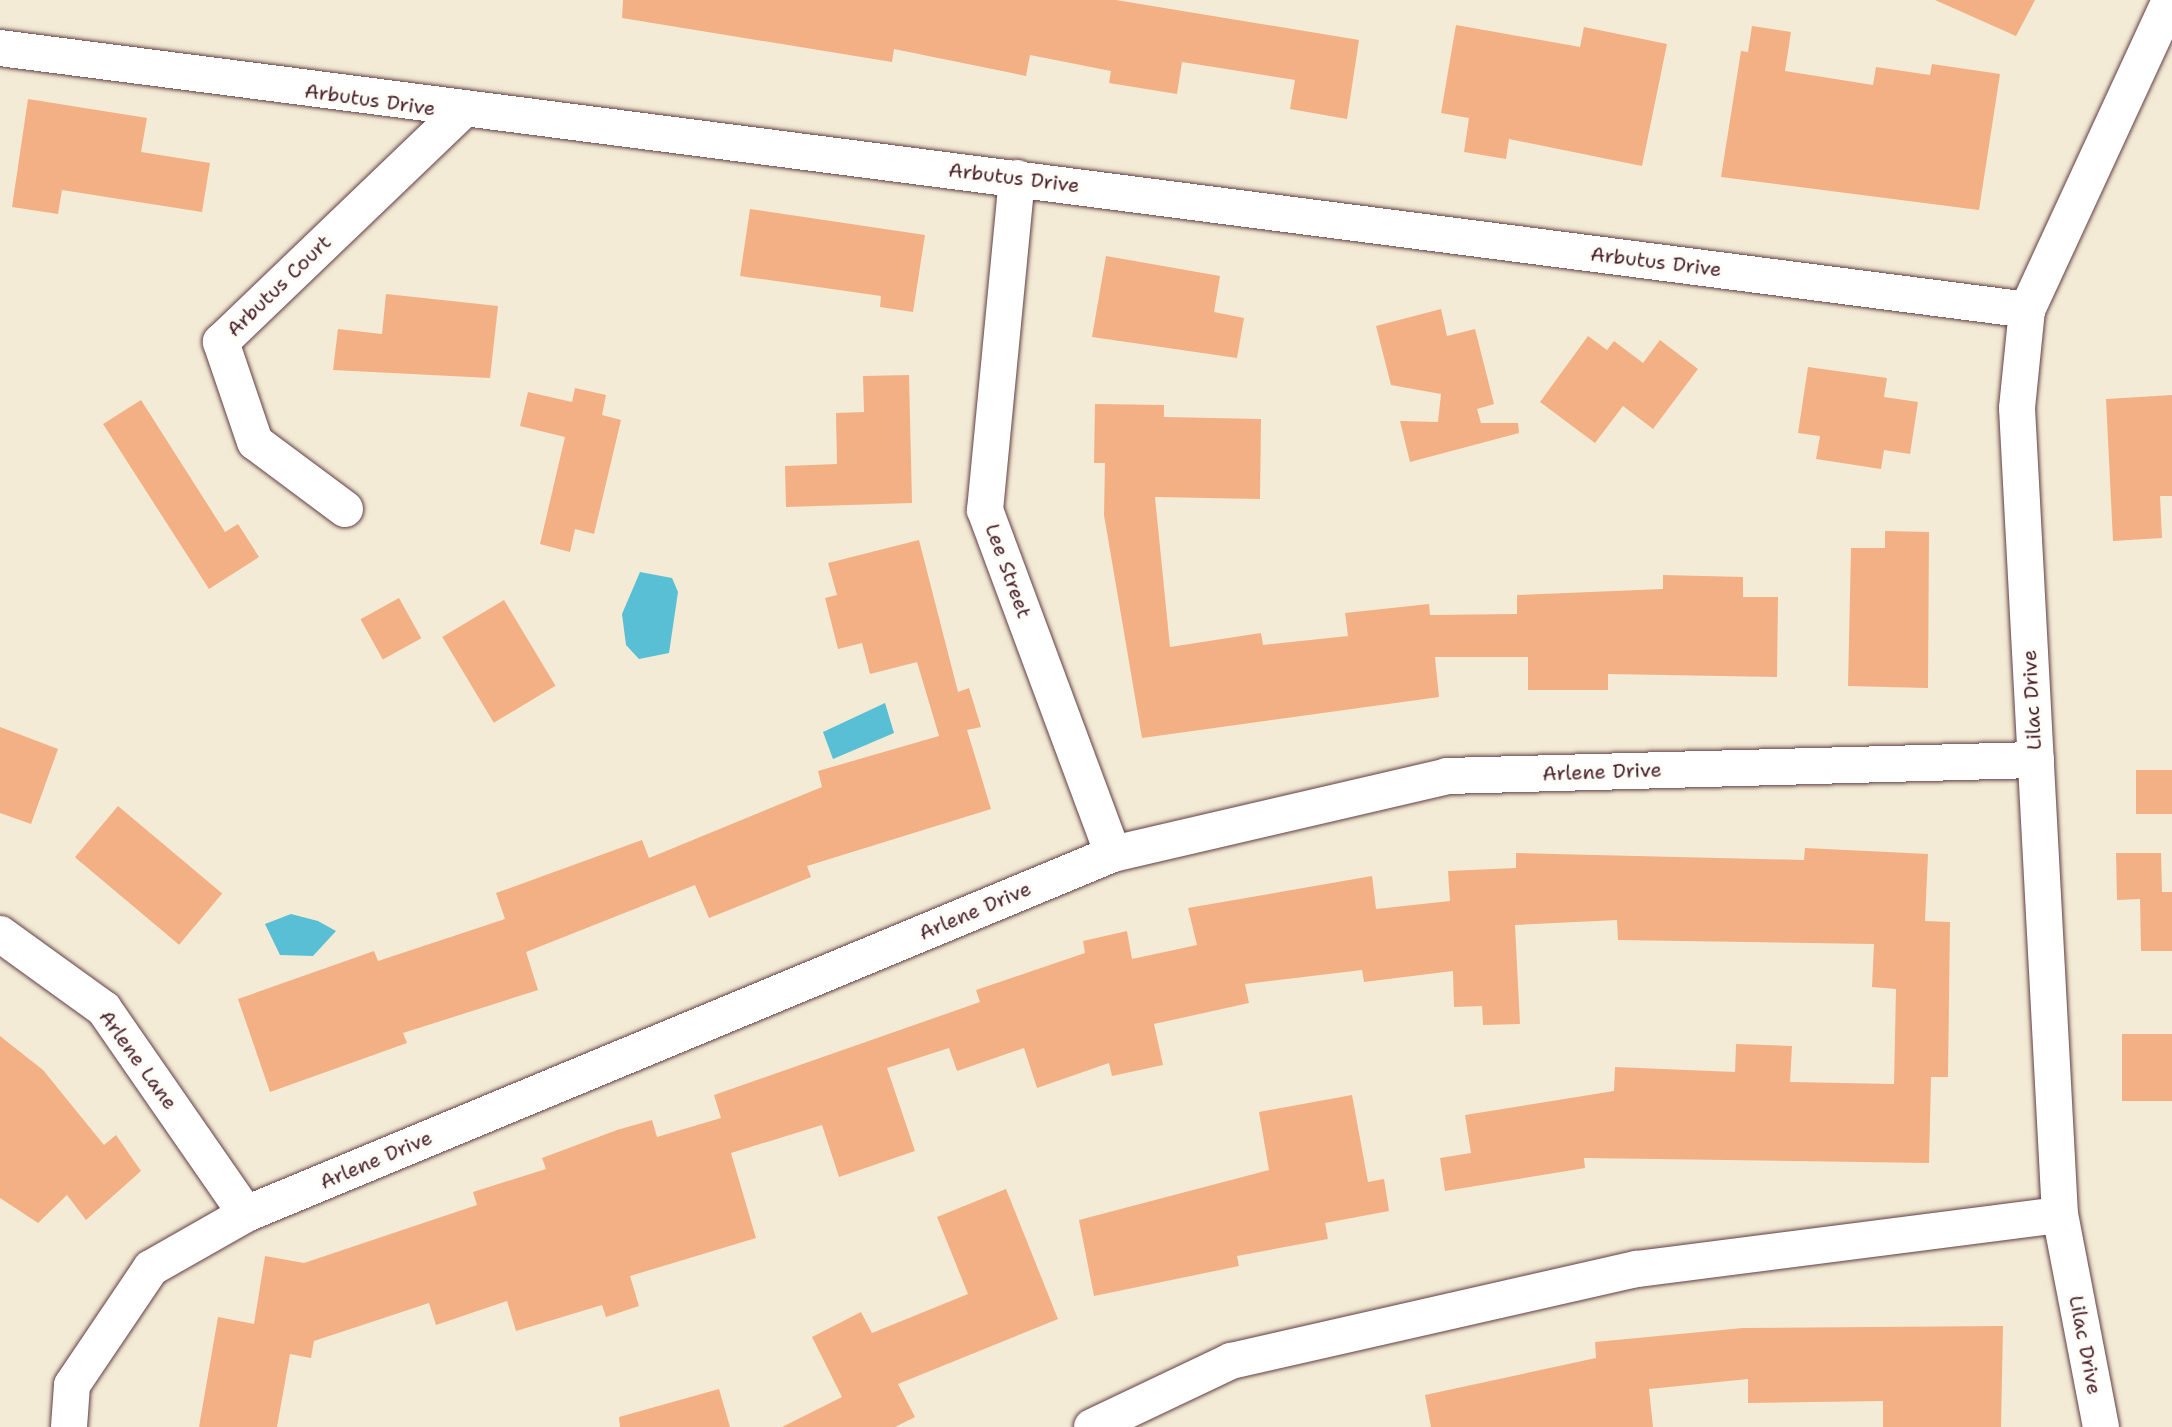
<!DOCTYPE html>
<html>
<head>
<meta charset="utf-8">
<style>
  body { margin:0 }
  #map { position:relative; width:2172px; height:1427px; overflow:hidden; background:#f3ebd5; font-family:"Shantell Sans",sans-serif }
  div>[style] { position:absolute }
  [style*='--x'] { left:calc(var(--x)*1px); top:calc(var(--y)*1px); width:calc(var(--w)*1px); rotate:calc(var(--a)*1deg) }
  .water>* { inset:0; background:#58bfd5 }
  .building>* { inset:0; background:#f3b085; transform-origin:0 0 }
  .roads { filter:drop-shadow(0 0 2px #633e44) drop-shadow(0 0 2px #633e44) }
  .street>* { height:36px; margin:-18px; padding:0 18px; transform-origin:18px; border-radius:18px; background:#fff }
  span { translate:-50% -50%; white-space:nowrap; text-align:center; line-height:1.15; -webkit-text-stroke:7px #fdfcf7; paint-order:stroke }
  .street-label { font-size:20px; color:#4a1f2b }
</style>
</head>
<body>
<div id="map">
  <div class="water">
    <i style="clip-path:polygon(640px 572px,672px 578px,678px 592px,669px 653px,639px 659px,626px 645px,622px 614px)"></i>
    <i style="clip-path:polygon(885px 703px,894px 733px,833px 759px,823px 732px)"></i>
    <i style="clip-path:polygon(291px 914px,318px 921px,336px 931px,313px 956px,280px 955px,265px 924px)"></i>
  </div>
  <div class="building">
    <i style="clip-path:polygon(623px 0,1116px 0,1359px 40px,1347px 119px,1290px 109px,1295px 80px,1182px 62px,1177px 94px,1109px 83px,1111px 71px,1030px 55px,1026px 76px,894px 49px,892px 62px,622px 18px)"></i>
    <i style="clip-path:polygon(1935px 0,2035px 0,2016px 36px)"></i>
    <i style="clip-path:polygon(1456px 25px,1580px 47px,1584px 27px,1667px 44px,1642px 166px,1509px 139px,1506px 159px,1464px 152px,1469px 118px,1441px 113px)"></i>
    <i style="clip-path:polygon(1752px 26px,1791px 32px,1785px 71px,1873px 85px,1876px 67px,1930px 75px,1932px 64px,2000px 74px,1979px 210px,1721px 177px,1741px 51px,1748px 52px)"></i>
    <i style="clip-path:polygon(28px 99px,147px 118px,141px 152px,210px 163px,202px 212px,62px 190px,58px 214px,12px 207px)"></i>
    <i style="clip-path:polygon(750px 209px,925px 235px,913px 312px,880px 307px,881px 296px,740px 276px)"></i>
    <i style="clip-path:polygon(1106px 256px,1220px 276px,1214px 312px,1244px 318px,1237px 358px,1092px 337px)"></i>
    <i style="clip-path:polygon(386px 294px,498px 306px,490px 378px,333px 370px,338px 329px,382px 334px)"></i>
    <i style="clip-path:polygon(1441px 309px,1447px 336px,1475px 329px,1494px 404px,1477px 409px,1481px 423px,1518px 423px,1519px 433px,1410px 462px,1400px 421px,1438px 422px,1441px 394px,1391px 385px,1376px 326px)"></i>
    <i style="clip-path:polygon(1588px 336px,1607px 350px,1614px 341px,1643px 363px,1660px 340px,1698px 369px,1653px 429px,1623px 406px,1595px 443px,1540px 402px)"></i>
    <i style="clip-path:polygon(1808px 367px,1887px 378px,1884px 397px,1918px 402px,1910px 454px,1884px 450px,1881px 469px,1816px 459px,1820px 436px,1798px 433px)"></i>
    <i style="clip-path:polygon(909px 375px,912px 503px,786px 507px,785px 466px,837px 464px,836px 413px,864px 412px,863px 376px)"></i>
    <i style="clip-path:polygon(575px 388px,606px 395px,602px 415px,621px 420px,594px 534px,575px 529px,570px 552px,540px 544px,565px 437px,520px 426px,528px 392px,572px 402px)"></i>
    <i style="clip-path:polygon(2172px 395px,2172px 496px,2160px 496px,2162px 538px,2113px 541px,2106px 399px)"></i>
    <i style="clip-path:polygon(141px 400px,225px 532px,238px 524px,259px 557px,209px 589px,103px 424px)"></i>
    <i style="clip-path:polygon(1095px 404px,1164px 405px,1164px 417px,1261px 419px,1260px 499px,1155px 497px,1170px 647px,1261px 633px,1263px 645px,1348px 636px,1345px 613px,1429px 604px,1430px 615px,1517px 614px,1517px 595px,1663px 589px,1663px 575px,1743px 577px,1743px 597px,1778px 597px,1777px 677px,1608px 674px,1608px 690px,1528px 690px,1528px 657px,1435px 657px,1439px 697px,1142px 738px,1104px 515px,1105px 463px,1094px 463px)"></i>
    <i style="clip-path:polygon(1885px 531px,1929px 532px,1928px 688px,1848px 686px,1851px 548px,1885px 548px)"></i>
    <i style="clip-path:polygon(919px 540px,958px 692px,969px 688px,981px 727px,967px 730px,991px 809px,807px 866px,811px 877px,709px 918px,695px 885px,526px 952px,538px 990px,403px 1033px,407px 1043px,270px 1092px,238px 999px,374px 951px,378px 961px,505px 919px,496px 893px,642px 840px,649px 858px,822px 787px,818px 771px,939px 736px,917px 662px,870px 674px,862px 643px,838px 649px,825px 598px,837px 595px,828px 563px)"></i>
    <i style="left:399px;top:598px;width:46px;height:44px;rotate:61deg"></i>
    <i style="left:504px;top:600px;width:100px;height:72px;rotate:59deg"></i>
    <i style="clip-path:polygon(0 727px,58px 749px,31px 824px,0 813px)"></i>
    <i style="left:2172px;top:770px;width:44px;height:36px;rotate:90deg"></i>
    <i style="left:118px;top:806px;width:136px;height:67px;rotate:40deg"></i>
    <i style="clip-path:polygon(1805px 848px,1928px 854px,1925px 921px,1950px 922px,1948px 1077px,1931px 1077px,1929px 1163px,1584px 1158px,1585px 1168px,1445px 1191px,1440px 1158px,1471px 1153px,1465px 1115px,1614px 1091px,1615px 1067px,1735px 1072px,1736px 1044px,1792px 1046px,1790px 1082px,1894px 1084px,1896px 989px,1872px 987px,1874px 944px,1618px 940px,1617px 920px,1515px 925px,1520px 1024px,1483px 1025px,1482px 1006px,1454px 1007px,1453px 971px,1364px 982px,1362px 970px,1245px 984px,1249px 1003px,1154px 1024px,1163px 1065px,1112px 1076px,1109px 1063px,1037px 1088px,1024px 1048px,957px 1071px,949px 1048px,887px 1068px,915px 1151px,839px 1177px,822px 1125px,731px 1153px,756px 1238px,630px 1276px,639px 1306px,606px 1317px,602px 1305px,516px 1331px,507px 1301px,436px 1325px,429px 1303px,314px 1341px,311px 1358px,290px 1354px,277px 1427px,199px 1427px,218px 1317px,254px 1324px,265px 1256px,304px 1263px,477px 1205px,473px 1192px,546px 1169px,542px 1158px,617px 1130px,652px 1120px,657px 1137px,721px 1118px,714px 1095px,980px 1002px,976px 990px,1085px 953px,1083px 941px,1127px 931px,1132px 959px,1197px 945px,1188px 908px,1372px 876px,1376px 909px,1450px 901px,1448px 871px,1516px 868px,1516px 853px,1804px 860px)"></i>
    <i style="clip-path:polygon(2116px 853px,2161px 853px,2162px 892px,2172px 892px,2172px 951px,2141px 951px,2140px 899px,2117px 900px)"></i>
    <i style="left:2172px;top:1034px;width:67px;height:50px;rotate:90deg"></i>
    <i style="clip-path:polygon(0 1036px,43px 1070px,104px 1145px,116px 1135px,141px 1171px,86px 1220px,67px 1195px,38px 1223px,0 1198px)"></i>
    <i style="clip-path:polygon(1352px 1095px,1368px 1182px,1384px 1179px,1389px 1211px,1325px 1223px,1328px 1239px,1237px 1256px,1239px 1266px,1094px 1296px,1079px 1220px,1269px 1170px,1259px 1112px)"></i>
    <i style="clip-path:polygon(1006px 1189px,1058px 1319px,898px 1384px,915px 1417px,895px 1427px,782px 1427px,842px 1397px,812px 1337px,861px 1312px,872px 1333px,968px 1294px,937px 1217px)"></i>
    <i style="clip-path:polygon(2003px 1326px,2001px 1427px,1883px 1427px,1883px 1401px,1748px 1403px,1748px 1379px,1649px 1389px,1653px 1427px,1431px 1427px,1425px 1395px,1596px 1358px,1595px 1342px,1743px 1328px)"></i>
    <i style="clip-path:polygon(719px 1389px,730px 1427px,620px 1427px,619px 1417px)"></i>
  </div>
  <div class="roads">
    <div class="street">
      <i style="--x:0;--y:48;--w:2044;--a:7.36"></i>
      <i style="--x:1017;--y:178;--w:334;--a:95.5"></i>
      <i style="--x:985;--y:510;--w:367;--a:69.6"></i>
      <i style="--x:345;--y:509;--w:112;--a:-143.3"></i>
      <i style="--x:255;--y:442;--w:106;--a:-108.8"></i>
      <i style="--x:221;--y:342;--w:331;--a:-43.8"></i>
      <i style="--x:0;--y:934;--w:128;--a:35.8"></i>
      <i style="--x:104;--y:1009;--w:249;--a:55.3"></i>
      <i style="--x:69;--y:1427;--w:42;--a:-85.9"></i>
      <i style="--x:72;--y:1385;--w:141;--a:-56"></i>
      <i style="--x:151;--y:1268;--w:109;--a:-29.6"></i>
      <i style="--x:246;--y:1214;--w:939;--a:-22.55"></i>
      <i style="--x:1113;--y:854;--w:343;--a:-13.1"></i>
      <i style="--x:1447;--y:776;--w:589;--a:-1.56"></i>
      <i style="--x:1092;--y:1427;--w:154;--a:-25.4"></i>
      <i style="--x:1231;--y:1361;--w:416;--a:-12.8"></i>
      <i style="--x:1637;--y:1269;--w:426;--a:-7.3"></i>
      <i style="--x:2101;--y:1427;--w:216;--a:-100.9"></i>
      <i style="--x:2060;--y:1215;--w:808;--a:-93.05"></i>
      <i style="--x:2017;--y:408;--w:99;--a:-84.2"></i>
      <i style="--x:2027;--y:310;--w:341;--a:-65.2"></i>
    </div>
  </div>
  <div class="street-label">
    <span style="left:370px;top:100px;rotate:8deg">Arbutus Drive</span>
    <span style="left:1014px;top:178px;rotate:7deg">Arbutus Drive</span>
    <span style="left:1656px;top:262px;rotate:7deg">Arbutus Drive</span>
    <span style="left:279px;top:286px;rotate:-44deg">Arbutus Court</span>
    <span style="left:1008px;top:571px;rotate:70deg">Lee Street</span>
    <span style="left:2032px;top:700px;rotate:-93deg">Lilac Drive</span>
    <span style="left:1602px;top:772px;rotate:-2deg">Arlene Drive</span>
    <span style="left:975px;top:911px;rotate:-23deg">Arlene Drive</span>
    <span style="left:138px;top:1060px;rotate:54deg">Arlene Lane</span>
    <span style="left:376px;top:1160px;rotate:-23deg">Arlene Drive</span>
    <span style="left:2085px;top:1345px;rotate:79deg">Lilac Drive</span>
  </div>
</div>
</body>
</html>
